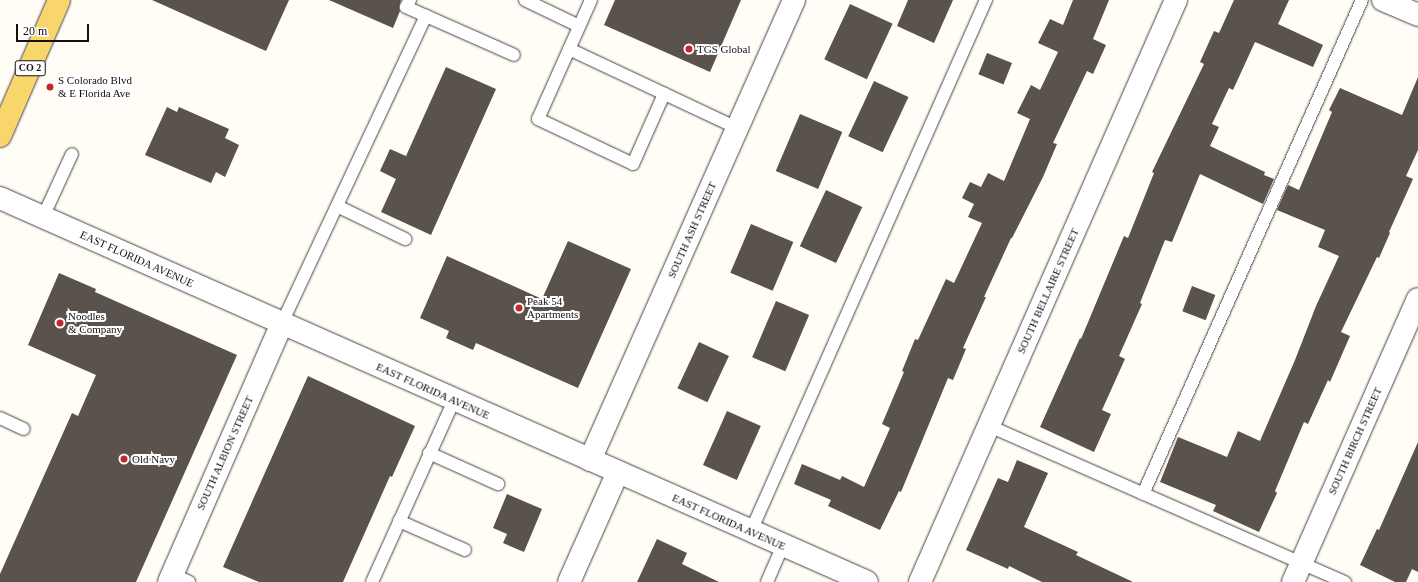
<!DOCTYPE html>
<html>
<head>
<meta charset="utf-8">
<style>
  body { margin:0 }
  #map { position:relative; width:1418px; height:582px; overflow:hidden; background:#fffdf5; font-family:"Times New Roman",serif }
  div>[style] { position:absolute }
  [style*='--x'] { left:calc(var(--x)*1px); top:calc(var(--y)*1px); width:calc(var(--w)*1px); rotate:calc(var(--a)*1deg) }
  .building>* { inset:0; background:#5a524d; transform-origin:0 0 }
  .roads { filter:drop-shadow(0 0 1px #444) drop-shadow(0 0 1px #444) }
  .service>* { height:12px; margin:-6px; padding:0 6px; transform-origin:6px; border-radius:6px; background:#fff }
  .minor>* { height:22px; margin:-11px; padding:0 11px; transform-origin:11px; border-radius:11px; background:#fff }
  .tertiary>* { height:22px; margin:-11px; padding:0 11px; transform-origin:11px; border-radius:11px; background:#fff }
  .primary>* { height:22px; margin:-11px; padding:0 11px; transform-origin:11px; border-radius:11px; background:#f9d66b }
  .dots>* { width:11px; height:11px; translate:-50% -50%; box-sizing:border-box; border:2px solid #fff; border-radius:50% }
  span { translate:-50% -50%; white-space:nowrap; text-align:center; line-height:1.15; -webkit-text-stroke:4px #fff; paint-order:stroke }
  .shield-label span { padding:1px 3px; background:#fff; border:1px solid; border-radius:3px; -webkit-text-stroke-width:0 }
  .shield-label { font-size:10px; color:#111; font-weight:700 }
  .poi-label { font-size:11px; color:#111 }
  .left { translate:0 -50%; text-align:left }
  .street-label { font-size:11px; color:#111 }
  .scale { position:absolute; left:16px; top:24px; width:73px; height:18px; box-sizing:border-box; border:2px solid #111; border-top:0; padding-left:5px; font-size:12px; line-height:14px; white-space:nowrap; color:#111; -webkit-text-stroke:3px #fff; paint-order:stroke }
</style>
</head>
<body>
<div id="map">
  <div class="building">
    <i style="clip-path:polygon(152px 0,289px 0,266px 51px)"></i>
    <i style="clip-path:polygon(329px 0,401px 0,399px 7px,400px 11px,393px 28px)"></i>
    <i style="clip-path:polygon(615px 0,741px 0,710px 72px,604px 25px)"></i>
    <i style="clip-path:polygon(908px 0,953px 0,934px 43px,897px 26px)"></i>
    <i style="clip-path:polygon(1073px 0,1109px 0,1093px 39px,1106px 45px,1093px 74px,1087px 71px,1053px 143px,1057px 144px,1043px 177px,1012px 238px,1011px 238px,984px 297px,986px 297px,963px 348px,966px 349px,953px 380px,948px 378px,901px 492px,899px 491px,880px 530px,828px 506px,831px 500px,794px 484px,802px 464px,840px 480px,842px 476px,864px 487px,890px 428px,882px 424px,904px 372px,902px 371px,915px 339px,918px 340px,946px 279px,954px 283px,982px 223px,968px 217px,974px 204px,962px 198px,970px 182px,981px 187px,988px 173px,1004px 181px,1030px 119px,1017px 113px,1031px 85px,1040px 90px,1058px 52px,1038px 43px,1050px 19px,1063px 25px)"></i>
    <i style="clip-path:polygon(1234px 0,1289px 0,1278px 24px,1323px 45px,1313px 67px,1255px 42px,1233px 90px,1229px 88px,1212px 124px,1219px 127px,1210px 146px,1265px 172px,1264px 175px,1274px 179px,1263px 204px,1200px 174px,1172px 242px,1165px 240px,1140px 303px,1142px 304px,1119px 356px,1125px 359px,1102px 410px,1111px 414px,1094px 452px,1040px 427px,1080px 338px,1081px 339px,1124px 236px,1128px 238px,1154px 173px,1152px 172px,1204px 64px,1200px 62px,1214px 31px,1219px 33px)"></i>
    <i style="left:850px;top:4px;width:47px;height:61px;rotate:25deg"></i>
    <i style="left:987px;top:53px;width:27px;height:23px;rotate:22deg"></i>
    <i style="clip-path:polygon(446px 67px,496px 89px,431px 235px,381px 212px,396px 179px,380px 171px,390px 149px,406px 156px)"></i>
    <i style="clip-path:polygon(1418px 77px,1418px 150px,1406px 176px,1413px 179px,1389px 232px,1390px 233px,1379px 258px,1377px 257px,1341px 332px,1350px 336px,1330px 382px,1328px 380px,1308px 424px,1304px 422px,1275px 491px,1277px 493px,1259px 532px,1213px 511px,1216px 505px,1160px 482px,1178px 437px,1227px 457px,1238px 431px,1260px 441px,1295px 360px,1316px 306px,1339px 256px,1318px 247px,1325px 230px,1277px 210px,1288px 185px,1299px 190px,1332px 112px,1329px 110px,1340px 88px,1402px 115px)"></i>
    <i style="left:874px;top:81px;width:38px;height:61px;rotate:25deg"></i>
    <i style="clip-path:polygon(167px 107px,177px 112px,179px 107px,229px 129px,225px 138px,239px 145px,225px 177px,216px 172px,211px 183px,145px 155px)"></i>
    <i style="left:800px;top:114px;width:46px;height:62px;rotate:23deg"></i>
    <i style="left:826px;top:190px;width:40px;height:62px;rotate:25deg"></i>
    <i style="left:751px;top:224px;width:46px;height:53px;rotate:23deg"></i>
    <i style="clip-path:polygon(568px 241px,631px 269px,578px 388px,476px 343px,473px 350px,446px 338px,449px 331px,420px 318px,447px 256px,542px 299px)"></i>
    <i style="clip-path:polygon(59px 273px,96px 289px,95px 292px,237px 355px,136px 582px,0 582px,0 574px,72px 413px,78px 416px,96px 375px,28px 345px)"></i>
    <i style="left:1192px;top:286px;width:25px;height:27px;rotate:21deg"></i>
    <i style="left:776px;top:301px;width:36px;height:61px;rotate:23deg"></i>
    <i style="left:699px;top:342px;width:33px;height:51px;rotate:25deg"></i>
    <i style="clip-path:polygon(308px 376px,415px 426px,392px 477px,390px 476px,343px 582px,259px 582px,223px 567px)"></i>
    <i style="left:727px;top:411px;width:37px;height:59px;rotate:24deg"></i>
    <i style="clip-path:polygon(1418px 442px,1418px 572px,1412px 569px,1406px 582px,1395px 582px,1360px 565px,1377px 529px,1379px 530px)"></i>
    <i style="clip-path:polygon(1017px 460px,1048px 473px,1024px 527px,1078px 552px,1076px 555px,1133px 582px,1042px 582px,1009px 566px,1008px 569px,966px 550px,998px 478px,1008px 482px)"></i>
    <i style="clip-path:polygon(507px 494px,542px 509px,524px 552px,503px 543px,507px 534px,493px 528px)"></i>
    <i style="clip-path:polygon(657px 539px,687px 553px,682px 564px,719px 582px,637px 582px)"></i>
  </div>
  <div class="roads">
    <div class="service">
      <i style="--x:410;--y:0;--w:8;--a:120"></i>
      <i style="--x:406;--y:7;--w:22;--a:24"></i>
      <i style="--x:525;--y:0;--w:60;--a:25.7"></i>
      <i style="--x:591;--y:0;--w:130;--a:114"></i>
      <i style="--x:538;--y:119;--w:105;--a:25.3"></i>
      <i style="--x:633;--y:164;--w:77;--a:-66.1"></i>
      <i style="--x:569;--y:49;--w:186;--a:25.2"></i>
      <i style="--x:337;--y:206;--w:76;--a:25.9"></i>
      <i style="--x:43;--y:217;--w:69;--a:-65.3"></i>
      <i style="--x:282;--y:323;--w:339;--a:-64.9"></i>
      <i style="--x:426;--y:16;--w:96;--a:23.9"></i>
      <i style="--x:0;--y:418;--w:26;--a:25"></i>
      <i style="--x:989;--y:426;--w:389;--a:23.7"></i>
      <i style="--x:429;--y:453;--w:76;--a:24.2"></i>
      <i style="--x:1143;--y:494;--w:540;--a:-66.09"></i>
      <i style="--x:399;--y:521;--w:72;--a:23.7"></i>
      <i style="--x:751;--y:531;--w:581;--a:-66.13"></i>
      <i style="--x:172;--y:574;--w:19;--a:25"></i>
      <i style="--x:372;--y:582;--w:200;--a:-65.7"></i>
      <i style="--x:767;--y:582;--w:40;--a:-66.6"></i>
    </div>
    <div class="minor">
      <i style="--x:1383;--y:0;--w:38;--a:23"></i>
      <i style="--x:590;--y:460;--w:503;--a:-66.08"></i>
      <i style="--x:169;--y:582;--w:283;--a:-66.4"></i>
      <i style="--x:569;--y:582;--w:120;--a:-66"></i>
      <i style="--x:920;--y:582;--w:636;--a:-66.26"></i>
      <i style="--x:1293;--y:582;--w:309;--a:-66.2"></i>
    </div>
    <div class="tertiary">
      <i style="--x:0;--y:198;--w:948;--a:23.89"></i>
    </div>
    <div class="primary">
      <i style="--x:0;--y:136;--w:148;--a:-66.5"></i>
    </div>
  </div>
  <div class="dots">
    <i style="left:689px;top:49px;background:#c4262e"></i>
    <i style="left:50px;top:87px;background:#c4262e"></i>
    <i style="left:519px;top:308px;background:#c4262e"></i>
    <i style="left:60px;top:323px;background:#c4262e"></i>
    <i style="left:124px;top:459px;background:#c4262e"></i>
  </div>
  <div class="shield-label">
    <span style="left:30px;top:68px">CO 2</span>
  </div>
  <div class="poi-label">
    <span class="left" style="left:697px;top:49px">TGS Global</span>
    <span class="left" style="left:58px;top:87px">S Colorado Blvd<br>&amp; E Florida Ave</span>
    <span class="left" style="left:527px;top:308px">Peak 54<br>Apartments</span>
    <span class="left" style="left:68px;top:323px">Noodles<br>&amp; Company</span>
    <span class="left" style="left:132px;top:459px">Old Navy</span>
  </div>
  <div class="street-label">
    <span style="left:692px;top:230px;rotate:-66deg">SOUTH ASH STREET</span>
    <span style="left:137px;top:259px;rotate:24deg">EAST FLORIDA AVENUE</span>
    <span style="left:1048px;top:291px;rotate:-66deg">SOUTH BELLAIRE STREET</span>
    <span style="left:433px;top:391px;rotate:24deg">EAST FLORIDA AVENUE</span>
    <span style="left:1355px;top:441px;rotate:-66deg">SOUTH BIRCH STREET</span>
    <span style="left:225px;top:453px;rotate:-66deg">SOUTH ALBION STREET</span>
    <span style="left:729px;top:522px;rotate:24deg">EAST FLORIDA AVENUE</span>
  </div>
  <div class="scale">20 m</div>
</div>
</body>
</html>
